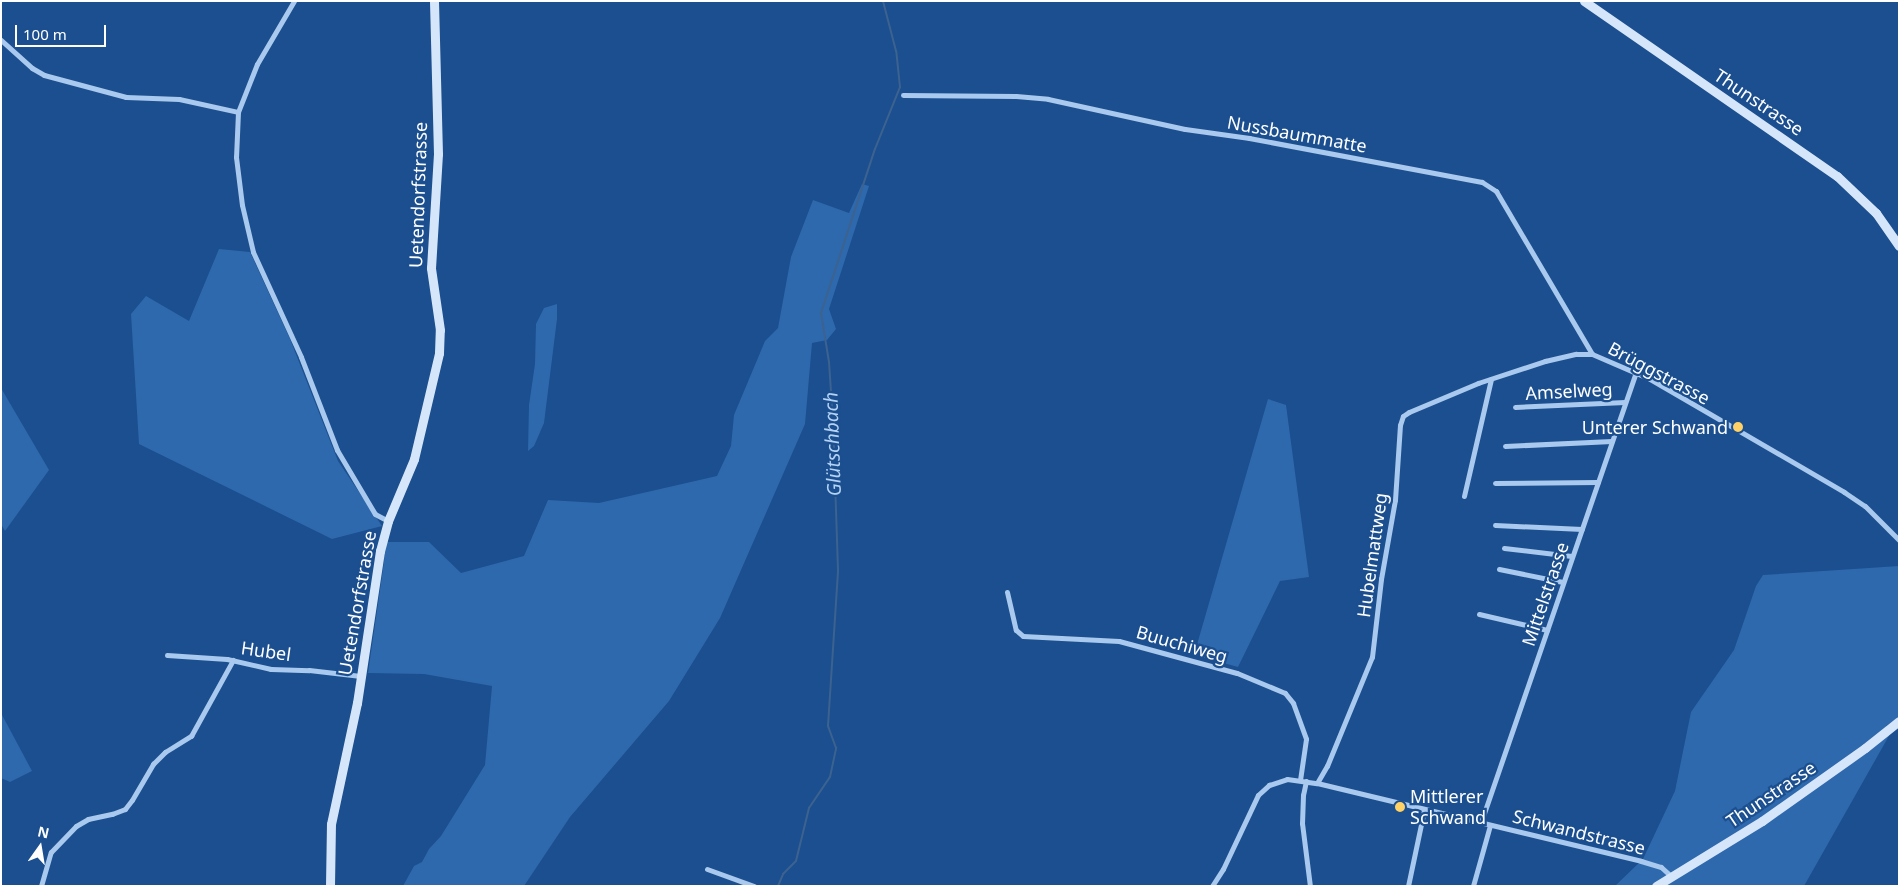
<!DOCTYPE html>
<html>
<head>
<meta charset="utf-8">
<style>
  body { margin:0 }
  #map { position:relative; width:1900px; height:887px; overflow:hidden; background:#1b4f8f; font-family:"Noto Sans",sans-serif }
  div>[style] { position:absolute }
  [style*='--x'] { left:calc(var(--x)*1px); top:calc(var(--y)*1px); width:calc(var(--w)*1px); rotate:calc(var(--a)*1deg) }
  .green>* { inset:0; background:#2e69ad }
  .stream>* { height:2px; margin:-1px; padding:0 1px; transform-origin:1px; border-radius:1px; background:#3c6290 }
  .street>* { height:5px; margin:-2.5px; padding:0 2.5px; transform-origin:2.5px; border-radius:2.5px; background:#a9c9ee }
  .secondary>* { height:9px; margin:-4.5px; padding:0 4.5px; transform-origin:4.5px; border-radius:4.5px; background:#d6e6fa }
  .dots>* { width:14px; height:14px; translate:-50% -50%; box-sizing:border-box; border:2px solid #1b4f8f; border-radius:50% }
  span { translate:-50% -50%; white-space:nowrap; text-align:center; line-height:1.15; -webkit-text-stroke:4.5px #1b4f8f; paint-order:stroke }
  .street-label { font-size:18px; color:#fff }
  .poi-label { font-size:18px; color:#fff }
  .right { translate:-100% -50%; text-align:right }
  .left { translate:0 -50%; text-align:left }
  .water-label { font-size:19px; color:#b5d3f5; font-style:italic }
  .frame { position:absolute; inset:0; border:2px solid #fff; pointer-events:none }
  .north { position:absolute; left:15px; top:822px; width:50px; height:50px; -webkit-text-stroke:4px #1b4f8f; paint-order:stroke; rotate:13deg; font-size:14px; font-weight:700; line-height:20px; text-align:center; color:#fff }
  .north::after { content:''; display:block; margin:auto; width:18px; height:22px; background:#fff; clip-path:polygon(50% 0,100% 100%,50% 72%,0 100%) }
  .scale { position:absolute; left:15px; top:25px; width:91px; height:22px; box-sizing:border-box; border:2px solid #fff; border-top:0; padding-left:6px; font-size:15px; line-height:18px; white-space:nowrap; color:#fff; -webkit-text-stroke:4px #1b4f8f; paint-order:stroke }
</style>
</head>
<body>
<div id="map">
  <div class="green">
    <i style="clip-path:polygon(862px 184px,869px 186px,829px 309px,836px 329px,827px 340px,812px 343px,805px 424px,720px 618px,669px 701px,570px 817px,524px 886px,403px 886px,414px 866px,422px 862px,429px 849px,441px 836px,485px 765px,492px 686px,424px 674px,368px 673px,384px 562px,385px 542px,429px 542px,461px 573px,524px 556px,548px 500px,599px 503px,717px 476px,731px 446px,734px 415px,765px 341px,778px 328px,791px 257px,813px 200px,849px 213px)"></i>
    <i style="clip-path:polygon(219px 249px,250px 252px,290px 339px,338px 461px,382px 526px,332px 539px,139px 444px,131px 314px,146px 296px,189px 321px)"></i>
    <i style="clip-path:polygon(557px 304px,557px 319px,544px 423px,534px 446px,528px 451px,529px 405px,535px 364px,536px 324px,544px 308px)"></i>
    <i style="clip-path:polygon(1px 388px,49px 470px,5px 531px,1px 524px)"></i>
    <i style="clip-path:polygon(1268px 399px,1286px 405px,1309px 577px,1280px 581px,1238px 667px,1194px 655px)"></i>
    <i style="clip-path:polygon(1899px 566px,1899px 717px,1886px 726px,1890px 734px,1804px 886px,1615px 886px,1643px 859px,1675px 791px,1691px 712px,1734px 650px,1756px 586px,1763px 575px)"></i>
    <i style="clip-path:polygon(1px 713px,32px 771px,10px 782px,1px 778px)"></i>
  </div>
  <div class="stream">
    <i style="--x:778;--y:886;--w:13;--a:-67"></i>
    <i style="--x:783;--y:874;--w:18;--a:-45"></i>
    <i style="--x:796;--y:861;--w:55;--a:-76.2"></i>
    <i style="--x:809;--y:808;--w:37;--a:-56"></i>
    <i style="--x:830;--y:777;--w:30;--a:-78"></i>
    <i style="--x:836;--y:748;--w:23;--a:-110"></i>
    <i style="--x:828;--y:726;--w:156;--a:-86.3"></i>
    <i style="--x:838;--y:570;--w:148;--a:-91.9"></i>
    <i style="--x:833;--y:422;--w:60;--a:-93.8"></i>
    <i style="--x:829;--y:362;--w:50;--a:-99.3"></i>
    <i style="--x:821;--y:313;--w:173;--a:-71.8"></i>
    <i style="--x:875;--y:149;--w:67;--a:-68"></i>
    <i style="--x:900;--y:87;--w:36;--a:-96"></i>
    <i style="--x:896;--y:51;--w:52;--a:-104.6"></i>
  </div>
  <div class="street">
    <i style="--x:294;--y:1;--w:73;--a:120.4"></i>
    <i style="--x:257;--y:64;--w:52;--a:111.6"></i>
    <i style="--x:238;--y:112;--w:45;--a:92.5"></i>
    <i style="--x:236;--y:157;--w:48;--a:82.9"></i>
    <i style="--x:242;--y:205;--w:48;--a:76.8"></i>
    <i style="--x:253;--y:252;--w:115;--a:65.4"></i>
    <i style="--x:301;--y:357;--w:100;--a:68.8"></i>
    <i style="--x:337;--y:450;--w:74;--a:59.3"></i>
    <i style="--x:375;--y:514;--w:15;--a:28"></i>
    <i style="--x:1;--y:40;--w:42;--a:42.1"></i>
    <i style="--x:32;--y:68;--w:14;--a:30"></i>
    <i style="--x:44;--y:75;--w:85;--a:15"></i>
    <i style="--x:126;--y:97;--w:53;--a:2.2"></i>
    <i style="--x:179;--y:99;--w:60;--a:12.4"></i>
    <i style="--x:903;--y:95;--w:113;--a:0.5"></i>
    <i style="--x:1016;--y:96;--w:32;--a:5"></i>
    <i style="--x:1048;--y:99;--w:140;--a:12.4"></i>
    <i style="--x:1185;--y:129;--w:65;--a:8"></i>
    <i style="--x:1249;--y:138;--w:237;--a:10.7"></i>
    <i style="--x:1482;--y:182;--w:17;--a:33"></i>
    <i style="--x:1496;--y:191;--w:189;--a:59.5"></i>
    <i style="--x:1515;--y:407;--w:110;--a:-2.6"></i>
    <i style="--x:1505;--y:446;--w:107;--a:-2.7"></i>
    <i style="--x:1495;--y:483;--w:103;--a:-0.6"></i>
    <i style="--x:1464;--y:496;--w:120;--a:-77"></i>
    <i style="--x:1495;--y:525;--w:87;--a:2.6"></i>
    <i style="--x:1504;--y:548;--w:68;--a:6.7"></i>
    <i style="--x:1499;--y:569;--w:65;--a:11.5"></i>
    <i style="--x:1007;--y:592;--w:39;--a:77"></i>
    <i style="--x:1016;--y:630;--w:9;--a:41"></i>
    <i style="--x:1023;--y:636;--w:96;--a:3"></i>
    <i style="--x:1119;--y:641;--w:122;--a:15.2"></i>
    <i style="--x:1237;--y:673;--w:52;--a:22.6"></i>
    <i style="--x:1285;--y:693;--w:13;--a:51"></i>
    <i style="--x:1293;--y:703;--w:38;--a:70"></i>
    <i style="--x:1306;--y:739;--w:41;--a:98.3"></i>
    <i style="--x:1479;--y:614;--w:70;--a:13.2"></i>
    <i style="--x:167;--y:655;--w:60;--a:3.8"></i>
    <i style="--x:227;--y:659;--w:45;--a:12.8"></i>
    <i style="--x:271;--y:669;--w:38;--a:2"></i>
    <i style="--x:309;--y:670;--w:52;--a:6.6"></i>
    <i style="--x:1306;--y:781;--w:14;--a:102"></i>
    <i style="--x:1303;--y:795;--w:28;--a:92"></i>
    <i style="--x:1302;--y:823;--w:64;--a:82.8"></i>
    <i style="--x:1317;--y:783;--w:20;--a:-60"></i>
    <i style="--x:1327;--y:766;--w:118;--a:-67.6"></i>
    <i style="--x:1372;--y:657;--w:79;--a:-83.4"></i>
    <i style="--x:1381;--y:579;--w:80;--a:-80"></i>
    <i style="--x:1395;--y:500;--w:75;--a:-86.2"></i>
    <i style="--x:1400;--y:425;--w:9;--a:-72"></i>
    <i style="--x:1403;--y:416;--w:7;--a:-34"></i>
    <i style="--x:1409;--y:412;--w:75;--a:-22.8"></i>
    <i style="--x:1478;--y:383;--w:71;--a:-18.2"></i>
    <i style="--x:1545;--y:361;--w:32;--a:-13"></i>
    <i style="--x:1576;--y:354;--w:16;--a:0"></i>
    <i style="--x:1592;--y:354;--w:63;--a:23.3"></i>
    <i style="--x:1650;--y:379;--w:225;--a:30.2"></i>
    <i style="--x:1844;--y:492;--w:25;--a:34"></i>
    <i style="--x:1865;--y:506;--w:48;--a:45"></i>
    <i style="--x:1481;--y:822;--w:474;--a:-71"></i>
    <i style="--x:707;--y:869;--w:50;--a:19.9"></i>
    <i style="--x:41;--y:886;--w:35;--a:-74"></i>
    <i style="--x:51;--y:852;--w:36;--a:-46"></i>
    <i style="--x:76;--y:826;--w:14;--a:-30"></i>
    <i style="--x:88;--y:819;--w:25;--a:-12"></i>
    <i style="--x:112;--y:814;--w:14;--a:-21"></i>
    <i style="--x:125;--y:809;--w:11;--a:-52"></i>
    <i style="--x:132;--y:800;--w:42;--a:-59.7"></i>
    <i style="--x:153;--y:764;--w:17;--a:-45"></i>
    <i style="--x:165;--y:752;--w:31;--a:-32"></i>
    <i style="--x:191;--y:736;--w:87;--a:-61.1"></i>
    <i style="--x:1212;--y:886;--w:20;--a:-57"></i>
    <i style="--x:1223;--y:869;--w:82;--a:-64.7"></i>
    <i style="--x:1258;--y:795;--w:15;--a:-42"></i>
    <i style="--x:1269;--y:785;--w:19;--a:-18"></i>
    <i style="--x:1287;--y:779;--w:30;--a:8"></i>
    <i style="--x:1317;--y:783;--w:333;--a:13.5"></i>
    <i style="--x:1641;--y:861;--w:21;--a:17"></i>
    <i style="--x:1661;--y:867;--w:15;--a:42"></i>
    <i style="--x:1408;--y:886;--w:78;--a:-78.1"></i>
    <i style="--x:1473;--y:886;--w:63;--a:-74.4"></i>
  </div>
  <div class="secondary">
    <i style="--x:1584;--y:1;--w:308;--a:34.7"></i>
    <i style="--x:1837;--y:176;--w:54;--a:43.5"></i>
    <i style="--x:1876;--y:213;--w:40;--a:55.1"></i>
    <i style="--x:330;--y:886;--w:62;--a:-89.1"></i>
    <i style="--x:331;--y:824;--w:124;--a:-77.9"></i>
    <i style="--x:357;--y:703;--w:154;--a:-81.4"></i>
    <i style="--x:380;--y:551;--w:31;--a:-75"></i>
    <i style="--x:388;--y:521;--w:67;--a:-67.2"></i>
    <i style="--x:414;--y:459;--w:109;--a:-76.7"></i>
    <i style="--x:439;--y:353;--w:23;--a:-88"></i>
    <i style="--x:440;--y:330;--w:63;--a:-98.3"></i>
    <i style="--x:431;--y:268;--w:114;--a:-86.5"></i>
    <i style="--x:438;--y:154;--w:153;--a:-91.5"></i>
    <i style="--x:1656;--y:886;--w:124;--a:-31.5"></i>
    <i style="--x:1762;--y:821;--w:126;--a:-35.3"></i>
    <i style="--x:1865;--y:748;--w:43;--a:-38.5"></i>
  </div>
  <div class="dots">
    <i style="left:1738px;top:427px;background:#ffd166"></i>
    <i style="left:1400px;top:807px;background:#ffd166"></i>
  </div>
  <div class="street-label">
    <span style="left:1759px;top:102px;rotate:34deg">Thunstrasse</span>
    <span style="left:1297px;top:134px;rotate:10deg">Nussbaummatte</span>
    <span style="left:418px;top:195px;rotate:-88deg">Uetendorfstrasse</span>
    <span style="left:1659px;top:373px;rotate:28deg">Brüggstrasse</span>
    <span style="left:1569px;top:391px;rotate:-3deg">Amselweg</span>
    <span style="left:1372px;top:555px;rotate:-82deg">Hubelmattweg</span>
    <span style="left:1545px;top:594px;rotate:-71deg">Mittelstrasse</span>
    <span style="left:357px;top:603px;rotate:-80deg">Uetendorfstrasse</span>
    <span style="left:1182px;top:644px;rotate:16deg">Buuchiweg</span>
    <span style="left:266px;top:651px;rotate:8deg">Hubel</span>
    <span style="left:1771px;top:794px;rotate:-34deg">Thunstrasse</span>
    <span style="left:1579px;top:832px;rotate:14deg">Schwandstrasse</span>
  </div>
  <div class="poi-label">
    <span class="right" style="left:1728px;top:427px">Unterer Schwand</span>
    <span class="left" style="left:1410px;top:807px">Mittlerer<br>Schwand</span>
  </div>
  <div class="water-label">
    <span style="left:833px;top:444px;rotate:-92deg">Glütschbach</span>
  </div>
  <div class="frame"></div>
  <div class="north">N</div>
  <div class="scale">100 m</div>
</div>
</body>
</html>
